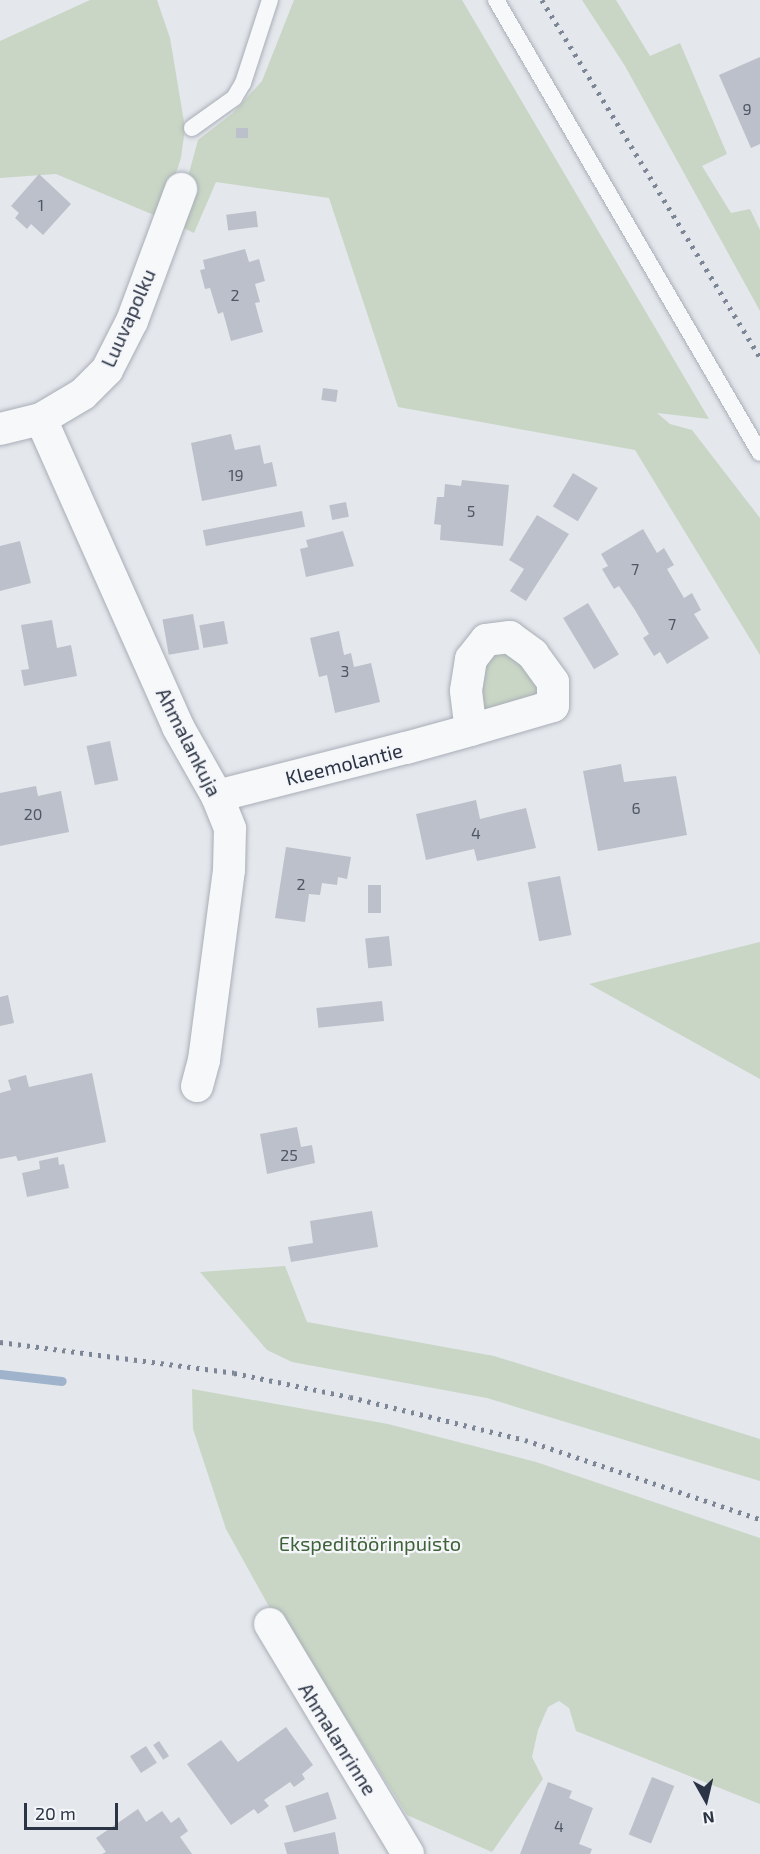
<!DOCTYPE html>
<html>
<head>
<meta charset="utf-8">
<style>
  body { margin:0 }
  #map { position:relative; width:760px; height:1854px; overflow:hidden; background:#e4e7ec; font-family:"Exo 2",sans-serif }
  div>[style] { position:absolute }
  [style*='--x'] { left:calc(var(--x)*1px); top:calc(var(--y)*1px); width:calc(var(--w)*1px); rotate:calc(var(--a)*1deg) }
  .green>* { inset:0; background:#c9d6c5 }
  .stream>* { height:9px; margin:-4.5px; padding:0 4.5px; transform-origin:4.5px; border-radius:4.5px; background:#9fb4cc }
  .building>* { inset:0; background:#bbc0ca; transform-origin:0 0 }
  .roads { filter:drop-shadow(0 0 2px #a9aeb7) drop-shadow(0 0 2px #a9aeb7) }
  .service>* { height:16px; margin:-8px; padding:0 8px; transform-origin:8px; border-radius:8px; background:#f7f8fa }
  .minor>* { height:32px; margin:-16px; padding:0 16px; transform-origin:16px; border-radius:16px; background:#f7f8fa }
  .rail>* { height:4.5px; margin-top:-2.25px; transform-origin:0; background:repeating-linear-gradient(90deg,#7d8696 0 3px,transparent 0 9px) }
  span { translate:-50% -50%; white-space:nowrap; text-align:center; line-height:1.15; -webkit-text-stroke:4.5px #f4f6f9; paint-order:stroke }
  .number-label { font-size:16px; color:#4f5766 }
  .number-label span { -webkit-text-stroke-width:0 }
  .street-label { font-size:20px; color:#2b3445 }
  .park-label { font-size:20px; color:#3f6138 }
  .north { position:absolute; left:676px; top:1770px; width:60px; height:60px; -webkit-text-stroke:4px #f4f6f9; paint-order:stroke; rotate:172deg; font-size:16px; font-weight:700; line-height:24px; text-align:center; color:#2b3445 }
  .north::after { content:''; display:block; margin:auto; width:21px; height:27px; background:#2b3445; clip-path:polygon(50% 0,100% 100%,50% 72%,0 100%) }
  .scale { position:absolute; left:24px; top:1803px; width:94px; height:27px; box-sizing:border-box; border:3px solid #2b3445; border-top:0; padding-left:8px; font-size:18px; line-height:21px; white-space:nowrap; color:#2b3445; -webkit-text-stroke:4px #f4f6f9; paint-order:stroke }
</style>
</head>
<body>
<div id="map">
  <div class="green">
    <i style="clip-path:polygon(90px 0,157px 0,170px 38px,185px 128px,181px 158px,161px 218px,56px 174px,0 178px,0 41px)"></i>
    <i style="clip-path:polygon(294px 0,462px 0,709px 419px,657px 413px,670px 424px,692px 430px,760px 518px,760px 655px,635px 450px,398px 407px,329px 198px,216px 182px,194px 233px,175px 224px,198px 140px,233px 113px,262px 81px)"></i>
    <i style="clip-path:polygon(582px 0,616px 0,650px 56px,680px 43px,727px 154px,702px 166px,731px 213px,750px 209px,760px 230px,760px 311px,625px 66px)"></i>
    <i style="clip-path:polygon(514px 651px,543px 695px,486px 714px,481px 705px,481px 661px,486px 652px)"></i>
    <i style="clip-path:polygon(760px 942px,760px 1079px,589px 984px)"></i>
    <i style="clip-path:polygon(285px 1266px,307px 1322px,494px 1356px,760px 1439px,760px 1481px,487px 1398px,292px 1362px,267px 1350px,200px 1272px)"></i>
    <i style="clip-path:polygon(192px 1389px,388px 1424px,536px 1462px,760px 1538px,760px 1804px,576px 1731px,569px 1708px,559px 1701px,548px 1707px,538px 1730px,532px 1757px,543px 1779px,492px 1852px,407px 1815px,348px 1721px,304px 1670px,226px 1529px,193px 1429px)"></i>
  </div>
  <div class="stream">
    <i style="--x:0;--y:1374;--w:62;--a:6.4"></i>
  </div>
  <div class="building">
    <i style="clip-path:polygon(760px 57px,760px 144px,751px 148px,719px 75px)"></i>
    <i style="left:236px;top:128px;width:12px;height:10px"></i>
    <i style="clip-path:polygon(39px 174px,71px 204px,43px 235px,31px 224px,27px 229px,15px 218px,19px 213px,11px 206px)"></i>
    <i style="left:256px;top:211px;width:16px;height:30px;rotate:83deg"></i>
    <i style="clip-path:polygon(245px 249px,249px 262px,259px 259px,265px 281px,255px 284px,260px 302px,255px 303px,263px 332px,231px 341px,223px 312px,218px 314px,210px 288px,205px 289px,200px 270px,205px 269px,203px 260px)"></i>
    <i style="left:323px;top:388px;width:15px;height:12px;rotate:8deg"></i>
    <i style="clip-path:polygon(231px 434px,235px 450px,260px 445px,264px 464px,272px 462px,277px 486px,202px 501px,191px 443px)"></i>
    <i style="left:573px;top:473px;width:29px;height:39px;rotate:31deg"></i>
    <i style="clip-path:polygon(462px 480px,509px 485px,503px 546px,440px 540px,441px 525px,434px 524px,437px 497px,444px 497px,445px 484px,461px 486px)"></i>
    <i style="left:346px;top:502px;width:15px;height:17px;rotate:79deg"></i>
    <i style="left:302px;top:511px;width:16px;height:101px;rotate:79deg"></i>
    <i style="clip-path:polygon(537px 515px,569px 534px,526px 601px,510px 591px,524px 569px,509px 560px)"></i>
    <i style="clip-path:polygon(643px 529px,657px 553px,664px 548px,674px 565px,667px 569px,684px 598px,692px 593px,701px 610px,694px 614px,709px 638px,667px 664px,660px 652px,654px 656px,643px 638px,649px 634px,635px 610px,619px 586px,614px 589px,602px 569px,608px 566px,601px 554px)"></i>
    <i style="clip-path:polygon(343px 531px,354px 566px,306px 577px,300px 549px,308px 547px,306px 540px)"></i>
    <i style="clip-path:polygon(20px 541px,31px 583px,0 591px,0 546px)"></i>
    <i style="left:588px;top:603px;width:60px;height:29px;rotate:59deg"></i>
    <i style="left:193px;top:614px;width:36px;height:31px;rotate:80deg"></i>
    <i style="clip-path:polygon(52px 620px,57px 648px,71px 645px,77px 676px,24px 686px,21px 670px,29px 669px,21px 625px)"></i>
    <i style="left:224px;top:621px;width:23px;height:25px;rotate:80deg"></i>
    <i style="clip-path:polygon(339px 631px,344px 655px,351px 653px,354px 667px,371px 663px,380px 702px,335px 713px,327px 675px,319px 677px,310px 638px)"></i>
    <i style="left:110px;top:741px;width:40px;height:24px;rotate:78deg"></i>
    <i style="clip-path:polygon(621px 764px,624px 782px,676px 776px,687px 835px,598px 851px,583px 771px)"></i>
    <i style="clip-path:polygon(36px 786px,38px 796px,61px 791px,69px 832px,0 846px,0 793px)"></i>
    <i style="clip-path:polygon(476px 800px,480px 819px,526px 808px,536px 848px,477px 861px,474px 849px,426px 860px,416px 814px)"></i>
    <i style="clip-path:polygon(286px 847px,351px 857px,347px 879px,338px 877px,337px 885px,322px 883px,320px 895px,309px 894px,305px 922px,275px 918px)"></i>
    <i style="left:560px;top:876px;width:60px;height:33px;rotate:79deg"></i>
    <i style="left:368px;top:885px;width:13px;height:28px"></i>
    <i style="left:389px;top:936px;width:30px;height:24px;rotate:84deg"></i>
    <i style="clip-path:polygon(8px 995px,14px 1023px,0 1026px,0 997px)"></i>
    <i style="left:382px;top:1001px;width:20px;height:66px;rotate:84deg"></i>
    <i style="clip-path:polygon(92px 1073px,106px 1142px,18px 1161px,16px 1156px,0 1159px,0 1093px,11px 1090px,8px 1080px,26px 1075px,29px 1087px)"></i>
    <i style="clip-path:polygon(297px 1127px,301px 1147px,312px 1145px,315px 1163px,267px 1174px,260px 1134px)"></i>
    <i style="clip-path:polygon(58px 1157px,59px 1165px,64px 1164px,69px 1188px,27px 1197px,22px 1173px,40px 1169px,39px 1161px)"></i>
    <i style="clip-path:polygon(372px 1211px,378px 1247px,291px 1262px,288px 1247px,313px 1243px,310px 1221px)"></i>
    <i style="clip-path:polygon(286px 1727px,313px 1765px,302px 1774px,305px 1779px,294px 1787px,290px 1782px,264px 1800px,269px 1806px,258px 1814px,254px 1809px,231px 1825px,187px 1764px,221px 1740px,238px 1762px)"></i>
    <i style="left:159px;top:1741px;width:18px;height:7px;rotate:56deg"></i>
    <i style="left:146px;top:1746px;width:20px;height:19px;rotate:57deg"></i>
    <i style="left:652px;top:1777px;width:24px;height:62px;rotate:22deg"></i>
    <i style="clip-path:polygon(548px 1782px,572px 1791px,569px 1798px,593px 1808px,579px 1844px,592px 1849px,590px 1854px,520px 1854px)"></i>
    <i style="left:328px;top:1792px;width:28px;height:45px;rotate:72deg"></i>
    <i style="clip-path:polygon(138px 1809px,146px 1822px,162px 1811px,171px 1823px,179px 1817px,188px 1831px,180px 1837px,192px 1854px,102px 1854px,106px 1852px,96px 1838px)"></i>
    <i style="clip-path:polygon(335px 1832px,339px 1854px,287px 1854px,284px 1843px)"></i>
  </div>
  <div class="roads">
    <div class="service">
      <i style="--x:496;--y:0;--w:524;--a:59.77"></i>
      <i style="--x:192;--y:128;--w:52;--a:-35.5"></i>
      <i style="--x:234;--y:98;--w:17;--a:-59"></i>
      <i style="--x:243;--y:83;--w:87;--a:-72"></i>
    </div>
    <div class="minor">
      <i style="--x:41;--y:419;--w:337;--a:66"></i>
      <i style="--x:178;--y:727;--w:79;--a:60.5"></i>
      <i style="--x:217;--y:796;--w:35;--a:68"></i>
      <i style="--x:230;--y:829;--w:41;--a:91.4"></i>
      <i style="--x:229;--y:870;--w:192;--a:97.5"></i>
      <i style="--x:204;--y:1060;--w:27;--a:105"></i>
      <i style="--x:0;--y:429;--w:42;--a:-13.7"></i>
      <i style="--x:41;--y:419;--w:49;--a:-30.8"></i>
      <i style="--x:83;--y:394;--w:34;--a:-45"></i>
      <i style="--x:107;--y:370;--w:55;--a:-63"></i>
      <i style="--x:132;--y:321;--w:141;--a:-69.6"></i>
      <i style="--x:217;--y:796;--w:195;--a:-14.3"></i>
      <i style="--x:406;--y:748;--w:67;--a:-15.5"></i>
      <i style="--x:471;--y:730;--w:85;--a:-16.3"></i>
      <i style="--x:553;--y:706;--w:24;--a:-90"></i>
      <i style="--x:553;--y:682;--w:34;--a:-126"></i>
      <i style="--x:533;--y:654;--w:29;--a:-144"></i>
      <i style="--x:510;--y:637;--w:24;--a:173"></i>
      <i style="--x:486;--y:640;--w:24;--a:128"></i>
      <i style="--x:471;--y:659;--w:32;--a:99"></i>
      <i style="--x:466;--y:691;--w:39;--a:83"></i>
      <i style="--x:270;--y:1624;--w:268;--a:59"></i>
    </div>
  </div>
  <div class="rail">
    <i style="--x:542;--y:0;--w:418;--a:58.6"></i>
    <i style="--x:0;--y:1342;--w:236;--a:7.5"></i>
    <i style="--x:234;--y:1373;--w:118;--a:11.7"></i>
    <i style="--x:350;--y:1397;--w:180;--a:13.8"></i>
    <i style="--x:525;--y:1440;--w:248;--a:18.6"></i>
  </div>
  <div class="number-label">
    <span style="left:747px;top:109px">9</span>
    <span style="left:41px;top:205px">1</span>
    <span style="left:235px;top:295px">2</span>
    <span style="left:236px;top:475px">19</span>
    <span style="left:471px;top:511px">5</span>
    <span style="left:635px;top:569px">7</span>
    <span style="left:672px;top:624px">7</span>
    <span style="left:345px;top:671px">3</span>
    <span style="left:636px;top:808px">6</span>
    <span style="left:33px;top:814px">20</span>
    <span style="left:476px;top:833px">4</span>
    <span style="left:301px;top:884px">2</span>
    <span style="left:289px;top:1155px">25</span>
    <span style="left:559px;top:1826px">4</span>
  </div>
  <div class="street-label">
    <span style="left:128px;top:318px;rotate:-66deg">Luuvapolku</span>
    <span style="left:189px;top:742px;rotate:63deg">Ahmalankuja</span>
    <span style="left:344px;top:764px;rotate:-14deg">Kleemolantie</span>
    <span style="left:338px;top:1739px;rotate:58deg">Ahmalanrinne</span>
  </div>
  <div class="park-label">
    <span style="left:370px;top:1543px">Ekspeditöörinpuisto</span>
  </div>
  <div class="north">N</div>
  <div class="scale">20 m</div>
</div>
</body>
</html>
